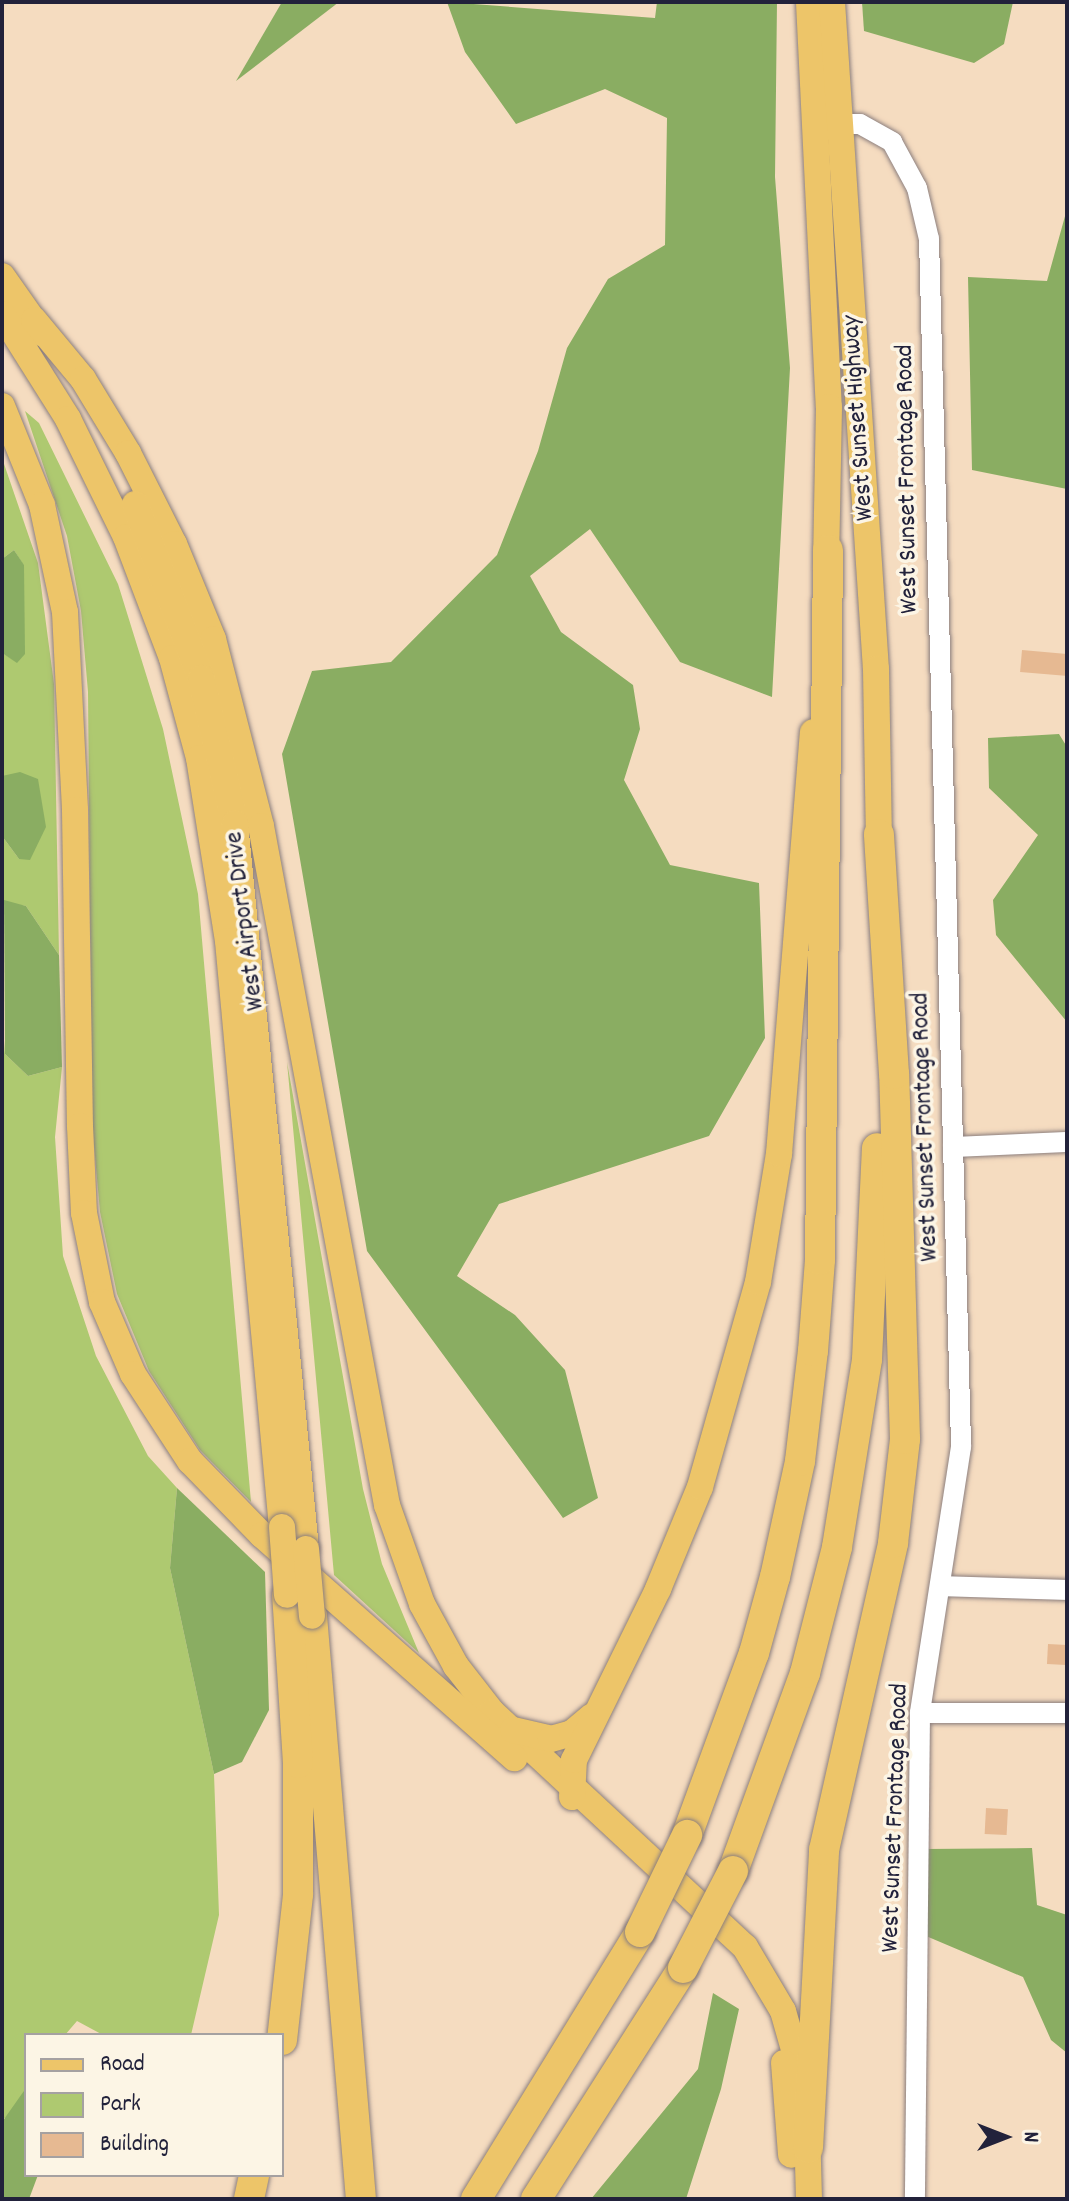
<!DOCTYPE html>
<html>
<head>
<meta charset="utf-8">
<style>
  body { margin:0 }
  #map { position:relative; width:1069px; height:2201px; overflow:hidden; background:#f5dcc0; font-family:Dekko,sans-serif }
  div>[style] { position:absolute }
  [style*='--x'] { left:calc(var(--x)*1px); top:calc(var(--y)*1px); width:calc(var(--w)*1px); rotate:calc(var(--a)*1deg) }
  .green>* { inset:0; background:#aec970 }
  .forest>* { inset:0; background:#8aad62 }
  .building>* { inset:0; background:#e6b992; transform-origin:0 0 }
  .roads { filter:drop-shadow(0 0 2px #8c7f7e) drop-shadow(0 0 2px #8c7f7e) }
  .minor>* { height:20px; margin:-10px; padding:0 10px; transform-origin:10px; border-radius:10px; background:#fff }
  .major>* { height:26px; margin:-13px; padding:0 13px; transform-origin:13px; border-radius:13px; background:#edc569 }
  .highway>* { height:30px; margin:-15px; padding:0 15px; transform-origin:15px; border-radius:15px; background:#edc569 }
  .bridges { filter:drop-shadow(0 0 2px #8c7f7e) drop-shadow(0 0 2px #8c7f7e) }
  .major-bridge>* { height:26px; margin:-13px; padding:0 13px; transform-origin:13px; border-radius:13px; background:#edc569 }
  .highway-bridge>* { height:30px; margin:-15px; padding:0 15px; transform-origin:15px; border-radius:15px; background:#edc569 }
  span { translate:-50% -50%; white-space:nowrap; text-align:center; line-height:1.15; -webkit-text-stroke:7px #fcf5e5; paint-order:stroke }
  .street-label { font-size:26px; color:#22223b }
  .frame { position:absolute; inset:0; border:4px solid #22223b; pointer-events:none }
  .legend { position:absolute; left:24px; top:2033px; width:260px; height:144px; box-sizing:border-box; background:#fcf5e5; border:2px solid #a5a1a1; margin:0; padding:10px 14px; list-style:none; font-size:24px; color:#22223b }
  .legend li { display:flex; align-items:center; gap:16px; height:40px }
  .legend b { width:40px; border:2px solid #a5a1a1 }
  .north { position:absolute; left:965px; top:2097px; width:80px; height:80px; -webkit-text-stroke:6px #fcf5e5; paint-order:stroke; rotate:90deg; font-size:22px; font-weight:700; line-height:32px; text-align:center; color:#22223b }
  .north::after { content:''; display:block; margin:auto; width:28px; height:36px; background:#22223b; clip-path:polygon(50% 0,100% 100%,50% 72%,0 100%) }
</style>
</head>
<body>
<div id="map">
  <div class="green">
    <i style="clip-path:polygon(25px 411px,39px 423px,118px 584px,163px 729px,198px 894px,251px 1502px,200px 1450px,149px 1371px,117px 1294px,100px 1212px,92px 1122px,88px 692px,81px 611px,67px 536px)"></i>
    <i style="clip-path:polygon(2px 458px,38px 563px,54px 684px,59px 955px,26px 906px,2px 902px,2px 836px,19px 859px,2px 776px,2px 653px,17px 662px,24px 566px,14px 550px,2px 559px)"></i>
    <i style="clip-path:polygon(2px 1014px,5px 1054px,28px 1076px,62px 1067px,55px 1137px,63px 1256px,96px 1356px,148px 1456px,177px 1488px,170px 1568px,214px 1774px,219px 1915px,191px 2035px,103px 2035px,77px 2021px,65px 2035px,26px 2035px,26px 2088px,10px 2116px,2px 2119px)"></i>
    <i style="clip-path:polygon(287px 1062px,363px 1489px,382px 1564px,419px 1653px,334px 1575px)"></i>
  </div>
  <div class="forest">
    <i style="clip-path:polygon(282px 2px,339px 2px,236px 81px)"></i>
    <i style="clip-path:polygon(447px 2px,655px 18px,657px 2px,777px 2px,775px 177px,790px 368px,772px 697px,680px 662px,590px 529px,530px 576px,561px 632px,633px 685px,640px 729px,624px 780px,670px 865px,759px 883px,765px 1038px,709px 1136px,499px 1204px,457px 1276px,515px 1315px,565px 1370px,598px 1498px,563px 1518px,367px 1251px,282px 754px,312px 671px,391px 662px,497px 555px,538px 451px,567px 348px,608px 279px,665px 245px,667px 118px,605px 89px,516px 124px,465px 52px)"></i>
    <i style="clip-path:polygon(862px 2px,1013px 2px,1004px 44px,974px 63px,864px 31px)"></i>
    <i style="clip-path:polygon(1067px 209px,1067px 489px,972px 470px,968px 277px,1047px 281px)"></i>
    <i style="clip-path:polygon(14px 550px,24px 565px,25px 654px,17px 663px,2px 653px,2px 559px)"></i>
    <i style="clip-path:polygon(1059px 734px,1067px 747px,1067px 1022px,996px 935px,993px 900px,1038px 835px,989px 788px,988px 738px)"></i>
    <i style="clip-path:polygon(20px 772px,38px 779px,46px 827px,30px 860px,19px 859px,2px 836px,2px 776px)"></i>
    <i style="clip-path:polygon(4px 900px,26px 906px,59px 955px,62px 1067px,28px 1076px,5px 1054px)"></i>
    <i style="clip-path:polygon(177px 1488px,265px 1572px,269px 1710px,242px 1762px,214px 1774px,170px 1568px)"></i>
    <i style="clip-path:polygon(1032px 1848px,1037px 1905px,1067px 1915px,1067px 2053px,1051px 2040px,1023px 1977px,926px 1936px,926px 1849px)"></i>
    <i style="clip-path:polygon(713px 1993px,739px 2009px,721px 2089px,686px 2199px,591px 2199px,698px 2069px)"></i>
    <i style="clip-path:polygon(26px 2088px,26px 2175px,38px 2175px,29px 2199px,2px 2199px,2px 2122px)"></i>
  </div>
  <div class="building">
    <i style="left:1022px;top:650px;width:45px;height:22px;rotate:5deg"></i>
    <i style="left:1048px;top:1644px;width:19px;height:20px;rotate:3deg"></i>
    <i style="left:986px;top:1808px;width:22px;height:26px;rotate:3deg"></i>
  </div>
  <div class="roads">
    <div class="minor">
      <i style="--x:825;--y:124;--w:35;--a:0"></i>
      <i style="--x:860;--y:124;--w:37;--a:29"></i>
      <i style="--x:892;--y:142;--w:52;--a:61.5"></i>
      <i style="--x:917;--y:188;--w:52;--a:76.8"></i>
      <i style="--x:929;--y:239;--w:1208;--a:88.48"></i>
      <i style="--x:961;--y:1447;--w:269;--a:98.8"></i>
      <i style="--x:920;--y:1713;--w:486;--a:90.6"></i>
      <i style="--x:953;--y:1147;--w:114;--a:-2.5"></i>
      <i style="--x:940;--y:1586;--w:127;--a:1.8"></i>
      <i style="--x:920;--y:1713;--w:147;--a:0"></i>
    </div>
    <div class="major">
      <i style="--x:809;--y:2;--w:405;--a:87.2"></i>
      <i style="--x:829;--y:407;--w:162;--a:91.1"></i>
      <i style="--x:832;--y:2;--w:668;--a:86.23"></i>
      <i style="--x:876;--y:669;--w:165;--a:89"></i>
      <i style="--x:2;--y:276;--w:70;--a:54.9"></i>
      <i style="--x:2;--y:314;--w:124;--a:57.8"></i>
      <i style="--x:68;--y:419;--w:131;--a:63.8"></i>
      <i style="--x:126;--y:537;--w:129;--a:69.2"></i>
      <i style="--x:172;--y:658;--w:104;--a:74.9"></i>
      <i style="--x:199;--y:758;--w:185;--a:81"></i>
      <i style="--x:228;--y:941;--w:588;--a:84.74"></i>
      <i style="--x:34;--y:320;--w:77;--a:50.3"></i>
      <i style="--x:83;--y:379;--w:87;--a:58.7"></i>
      <i style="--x:128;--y:453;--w:102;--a:63.2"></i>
      <i style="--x:174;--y:544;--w:103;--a:67.7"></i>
      <i style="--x:213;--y:639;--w:193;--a:75.6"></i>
      <i style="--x:261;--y:826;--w:691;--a:79.49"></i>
      <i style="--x:387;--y:1505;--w:105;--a:70.5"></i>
      <i style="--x:422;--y:1604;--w:71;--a:61.3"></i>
      <i style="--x:456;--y:1666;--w:58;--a:52"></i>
      <i style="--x:492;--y:1712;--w:345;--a:42.9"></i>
      <i style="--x:745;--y:1947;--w:74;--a:59.3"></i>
      <i style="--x:783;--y:2011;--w:80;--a:74.1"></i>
      <i style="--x:2;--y:406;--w:107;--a:68"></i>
      <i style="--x:42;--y:505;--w:109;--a:77.9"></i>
      <i style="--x:65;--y:612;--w:198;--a:87.1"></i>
      <i style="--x:75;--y:810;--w:316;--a:89.1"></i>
      <i style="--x:80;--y:1126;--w:87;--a:87.4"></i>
      <i style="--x:84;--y:1213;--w:91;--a:78.6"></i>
      <i style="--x:102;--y:1302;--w:78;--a:66.7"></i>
      <i style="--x:133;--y:1374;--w:104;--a:56.8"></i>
      <i style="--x:190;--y:1461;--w:103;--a:45.8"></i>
      <i style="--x:262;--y:1535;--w:337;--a:41.5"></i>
      <i style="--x:135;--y:504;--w:186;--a:69.2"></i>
      <i style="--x:201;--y:678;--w:149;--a:76.8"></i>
      <i style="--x:235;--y:823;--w:729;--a:84.41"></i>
      <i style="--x:513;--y:1730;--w:39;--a:13"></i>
      <i style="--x:551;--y:1739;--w:22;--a:-16"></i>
      <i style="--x:572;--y:1733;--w:26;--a:-40"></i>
      <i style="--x:572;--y:1797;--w:37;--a:-87"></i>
      <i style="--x:574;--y:1760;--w:191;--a:-63.8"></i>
      <i style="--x:658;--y:1589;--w:110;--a:-67.6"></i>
      <i style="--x:700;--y:1487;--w:213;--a:-74.2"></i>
      <i style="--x:758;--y:1282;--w:130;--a:-80.7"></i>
      <i style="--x:779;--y:1154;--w:423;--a:-85.4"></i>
      <i style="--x:784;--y:2063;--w:92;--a:85.6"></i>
      <i style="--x:807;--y:2127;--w:72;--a:88.4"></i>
    </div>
    <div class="highway">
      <i style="--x:312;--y:1616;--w:585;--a:85.2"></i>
      <i style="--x:687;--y:1835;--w:194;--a:-69.8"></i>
      <i style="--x:754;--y:1653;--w:79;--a:-74.6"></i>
      <i style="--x:775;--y:1577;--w:119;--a:-77.8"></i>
      <i style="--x:800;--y:1461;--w:111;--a:-83.3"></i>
      <i style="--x:813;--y:1351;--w:91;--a:-85.6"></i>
      <i style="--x:820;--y:1260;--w:710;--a:-89.35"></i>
      <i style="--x:733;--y:1871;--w:211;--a:-70"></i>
      <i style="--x:805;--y:1673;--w:130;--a:-75.7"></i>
      <i style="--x:837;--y:1547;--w:190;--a:-80.9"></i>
      <i style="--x:867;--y:1359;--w:211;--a:-87.3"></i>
      <i style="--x:282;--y:2040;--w:147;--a:-83.7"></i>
      <i style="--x:298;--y:1894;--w:131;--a:-90"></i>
      <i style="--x:298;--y:1763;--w:168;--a:-93.7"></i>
      <i style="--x:808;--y:2148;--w:298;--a:-86.9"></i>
      <i style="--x:824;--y:1850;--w:315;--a:-77.3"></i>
      <i style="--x:893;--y:1543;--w:105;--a:-83.4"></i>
      <i style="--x:905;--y:1439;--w:365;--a:-91.7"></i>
      <i style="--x:894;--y:1074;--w:240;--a:-93.6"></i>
      <i style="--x:249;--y:2199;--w:25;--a:-78"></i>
      <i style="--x:476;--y:2199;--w:313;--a:-58.4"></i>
      <i style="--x:536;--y:2199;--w:274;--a:-57.5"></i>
    </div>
  </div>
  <div class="bridges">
    <div class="major-bridge">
      <i style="--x:282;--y:1527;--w:68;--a:85.8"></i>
      <i style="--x:306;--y:1549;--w:67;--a:84.9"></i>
    </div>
    <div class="highway-bridge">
      <i style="--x:640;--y:1932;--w:108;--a:-64.1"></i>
      <i style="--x:683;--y:1968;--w:109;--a:-62.7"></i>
    </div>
  </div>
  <div class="street-label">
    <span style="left:859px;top:418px;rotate:-94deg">West Sunset Highway</span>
    <span style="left:908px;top:479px;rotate:-91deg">West Sunset Frontage Road</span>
    <span style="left:246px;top:921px;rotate:-97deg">West Airport Drive</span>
    <span style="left:926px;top:1127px;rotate:-92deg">West Sunset Frontage Road</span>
    <span style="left:896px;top:1818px;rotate:-88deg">West Sunset Frontage Road</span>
  </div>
  <div class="frame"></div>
  <ul class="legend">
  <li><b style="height:10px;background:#edc569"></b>Road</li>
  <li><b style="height:22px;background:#aec970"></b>Park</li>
  <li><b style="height:22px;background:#e6b992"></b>Building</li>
  </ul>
  <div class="north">N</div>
</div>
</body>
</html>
